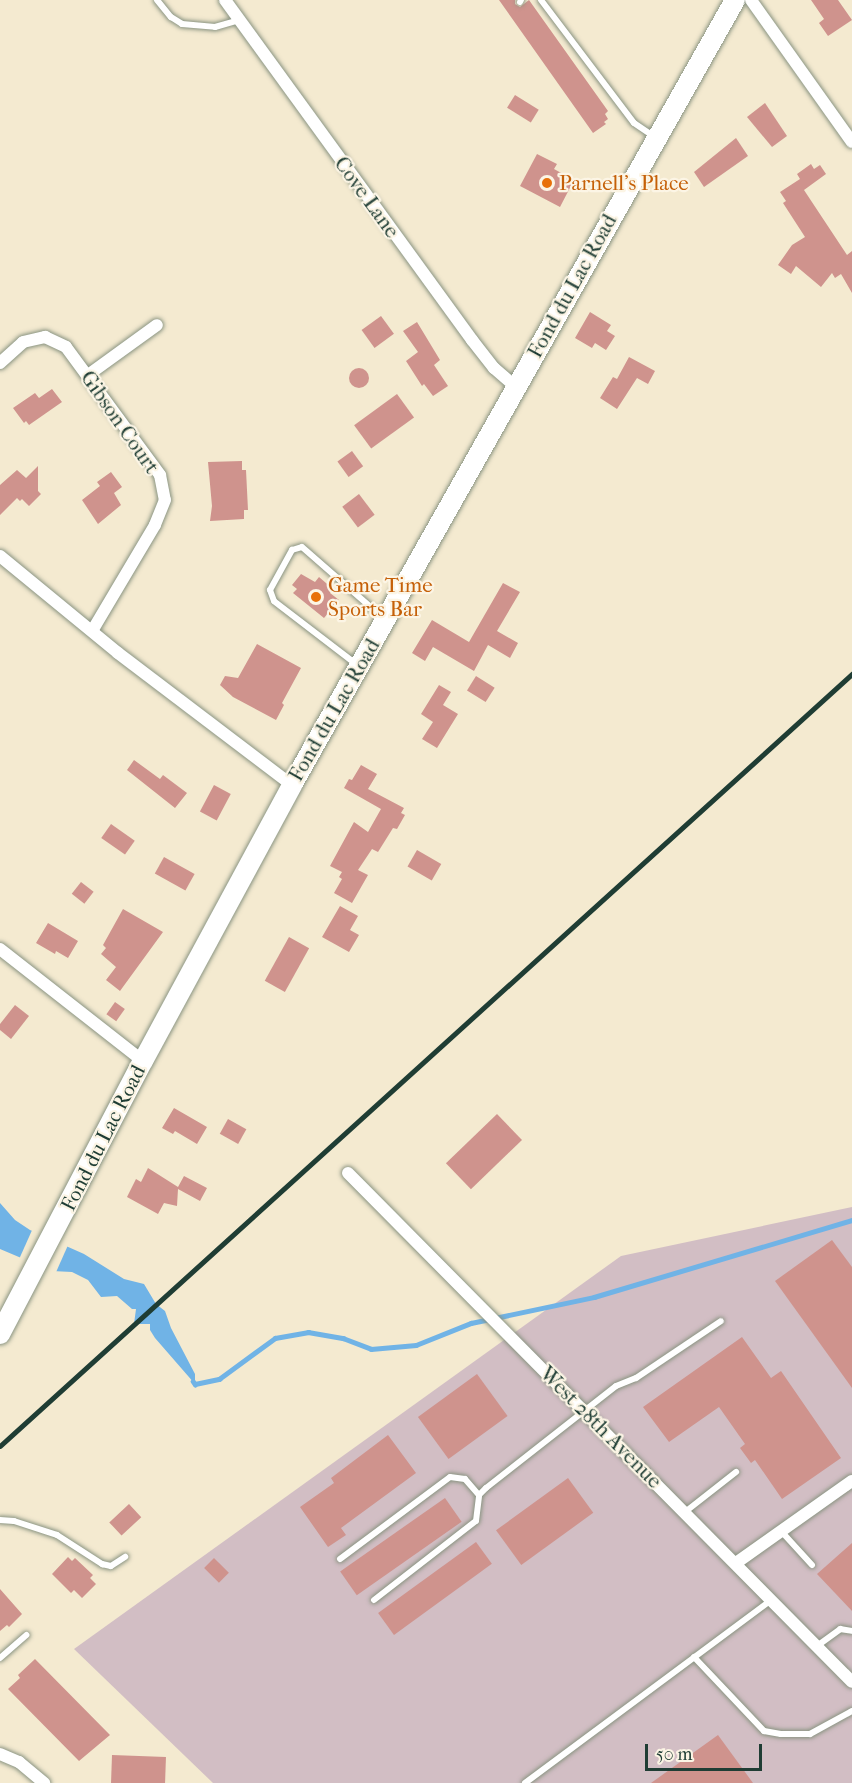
<!DOCTYPE html>
<html>
<head>
<meta charset="utf-8">
<style>
  body { margin:0 }
  #map { position:relative; width:852px; height:1783px; overflow:hidden; background:#f4ead0; font-family:"IM FELL French Canon",serif }
  div>[style] { position:absolute }
  [style*='--x'] { left:calc(var(--x)*1px); top:calc(var(--y)*1px); width:calc(var(--w)*1px); rotate:calc(var(--a)*1deg) }
  .industrial>* { inset:0; background:#d2bec4 }
  .water>* { inset:0; background:#70b3e6 }
  .pier>* { inset:0; background:#f4ead0; transform-origin:0 0 }
  .stream>* { height:4.5px; margin:-2.25px; padding:0 2.25px; transform-origin:2.25px; border-radius:2.25px; background:#70b3e6 }
  .building>* { inset:0; background:#cf938d; transform-origin:0 0 }
  .round { border-radius:50% }
  .roads { filter:drop-shadow(0 0 2px #8a9482) drop-shadow(0 0 2px #8a9482) }
  .service>* { height:6px; margin:-3px; padding:0 3px; transform-origin:3px; border-radius:3px; background:#fff }
  .minor>* { height:12px; margin:-6px; padding:0 6px; transform-origin:6px; border-radius:6px; background:#fff }
  .primary>* { height:20px; margin:-10px; padding:0 10px; transform-origin:10px; border-radius:10px; background:#fff }
  .rail>* { height:4.5px; margin:-2.25px; padding:0 2.25px; transform-origin:2.25px; border-radius:2.25px; background:#1f3d34 }
  .dots>* { width:16px; height:16px; translate:-50% -50%; box-sizing:border-box; border:3px solid #fcf5e5; border-radius:50% }
  span { translate:-50% -50%; white-space:nowrap; text-align:center; line-height:1.15; -webkit-text-stroke:4.5px #fcf5e5; paint-order:stroke }
  .food-label { font-size:21px; color:#c56008 }
  .left { translate:0 -50%; text-align:left }
  .street-label { font-size:21px; color:#1f3d34 }
  .scale { position:absolute; left:645px; top:1744px; width:117px; height:27px; box-sizing:border-box; border:3px solid #1f3d34; border-top:0; padding-left:8px; font-size:18px; line-height:21px; white-space:nowrap; color:#1f3d34; -webkit-text-stroke:4px #fcf5e5; paint-order:stroke }
</style>
</head>
<body>
<div id="map">
  <div class="industrial">
    <i style="clip-path:polygon(852px 1207px,852px 1783px,213px 1783px,74px 1649px,621px 1256px)"></i>
  </div>
  <div class="water">
    <i style="clip-path:polygon(0 1203px,15px 1220px,30px 1230px,84px 1254px,124px 1279px,144px 1284px,156px 1304px,165px 1311px,171px 1328px,195px 1374px,195px 1384px,155px 1338px,150px 1330px,150px 1324px,134px 1324px,136px 1309px,132px 1309px,117px 1296px,101px 1297px,88px 1280px,72px 1272px,52px 1271px,0 1249px)"></i>
  </div>
  <div class="pier">
    <i style="left:33px;top:1228px;width:39px;height:34px;rotate:24deg"></i>
  </div>
  <div class="stream">
    <i style="--x:193;--y:1381;--w:4;--a:56"></i>
    <i style="--x:195;--y:1384;--w:25;--a:-12"></i>
    <i style="--x:219;--y:1379;--w:69;--a:-36.2"></i>
    <i style="--x:275;--y:1338;--w:34;--a:-10"></i>
    <i style="--x:308;--y:1332;--w:36;--a:10"></i>
    <i style="--x:343;--y:1338;--w:30;--a:21"></i>
    <i style="--x:371;--y:1349;--w:45;--a:-5.1"></i>
    <i style="--x:416;--y:1345;--w:59;--a:-21.8"></i>
    <i style="--x:471;--y:1323;--w:126;--a:-11.9"></i>
    <i style="--x:594;--y:1297;--w:269;--a:-16.6"></i>
  </div>
  <div class="building">
    <i style="clip-path:polygon(499px 0,515px 0,515px 4px,520px 7px,529px 0,608px 111px,605px 114px,608px 119px,604px 122px,606px 124px,593px 133px)"></i>
    <i style="clip-path:polygon(811px 0,838px 0,852px 20px,828px 36px,819px 23px,824px 19px)"></i>
    <i style="left:515px;top:95px;width:28px;height:15px;rotate:32deg"></i>
    <i style="clip-path:polygon(765px 103px,787px 136px,772px 147px,747px 117px)"></i>
    <i style="clip-path:polygon(736px 138px,748px 156px,704px 187px,694px 172px)"></i>
    <i style="clip-path:polygon(537px 154px,557px 164px,554px 169px,574px 180px,560px 207px,520px 186px)"></i>
    <i style="clip-path:polygon(811px 164px,814px 169px,820px 165px,826px 174px,804px 190px,847px 255px,852px 251px,852px 293px,841px 274px,835px 278px,832px 273px,821px 287px,796px 266px,791px 274px,778px 265px,792px 245px,805px 237px,783px 203px,786px 201px,780px 192px,800px 179px,797px 174px)"></i>
    <i style="clip-path:polygon(590px 312px,611px 325px,607px 331px,615px 336px,606px 350px,595px 343px,592px 348px,575px 338px)"></i>
    <i style="left:381px;top:316px;width:22px;height:24px;rotate:54deg"></i>
    <i style="clip-path:polygon(417px 322px,440px 360px,434px 365px,448px 386px,433px 396px,424px 384px,422px 386px,406px 361px,418px 352px,403px 331px)"></i>
    <i style="clip-path:polygon(629px 357px,655px 371px,648px 384px,637px 378px,617px 409px,600px 398px,613px 377px,617px 379px)"></i>
    <i class="round" style="left:349px;top:368px;width:20px;height:20px"></i>
    <i style="clip-path:polygon(52px 389px,62px 402px,29px 425px,26px 421px,24px 423px,13px 408px,35px 393px,39px 398px)"></i>
    <i style="left:397px;top:394px;width:29px;height:53px;rotate:54deg"></i>
    <i style="left:352px;top:451px;width:19px;height:18px;rotate:54deg"></i>
    <i style="clip-path:polygon(242px 461px,242px 470px,246px 470px,248px 510px,244px 510px,244px 519px,210px 521px,212px 506px,208px 462px)"></i>
    <i style="clip-path:polygon(38px 466px,38px 491px,41px 494px,29px 506px,22px 499px,20px 501px,17px 498px,0 515px,0 485px,17px 470px,26px 478px)"></i>
    <i style="clip-path:polygon(111px 472px,122px 487px,114px 493px,121px 505px,98px 524px,82px 500px,100px 486px,97px 482px)"></i>
    <i style="left:359px;top:494px;width:26px;height:21px;rotate:53deg"></i>
    <i style="clip-path:polygon(301px 574px,315px 582px,319px 577px,333px 589px,330px 593px,339px 600px,324px 618px,293px 593px,297px 589px,292px 585px)"></i>
    <i style="clip-path:polygon(503px 583px,520px 592px,497px 631px,518px 643px,510px 658px,488px 645px,474px 671px,433px 647px,425px 661px,412px 653px,432px 620px,469px 642px)"></i>
    <i style="clip-path:polygon(257px 644px,301px 668px,282px 703px,284px 705px,276px 720px,233px 697px,220px 685px,225px 676px,238px 678px)"></i>
    <i style="left:476px;top:676px;width:22px;height:17px;rotate:32deg"></i>
    <i style="clip-path:polygon(439px 685px,451px 692px,443px 705px,458px 714px,437px 748px,422px 739px,433px 722px,421px 714px)"></i>
    <i style="clip-path:polygon(134px 760px,160px 779px,163px 775px,187px 793px,175px 808px,127px 770px)"></i>
    <i style="clip-path:polygon(361px 765px,377px 774px,368px 789px,404px 808px,401px 813px,405px 815px,397px 829px,393px 828px,378px 852px,372px 849px,358px 870px,368px 875px,352px 903px,334px 893px,342px 879px,339px 877px,342px 872px,330px 866px,354px 822px,368px 832px,381px 809px,344px 788px,349px 779px,352px 780px)"></i>
    <i style="left:214px;top:785px;width:19px;height:30px;rotate:28deg"></i>
    <i style="left:111px;top:824px;width:29px;height:17px;rotate:35deg"></i>
    <i style="left:417px;top:850px;width:28px;height:19px;rotate:30deg"></i>
    <i style="left:164px;top:857px;width:35px;height:19px;rotate:29deg"></i>
    <i style="left:81px;top:882px;width:16px;height:15px;rotate:38deg"></i>
    <i style="clip-path:polygon(340px 906px,358px 916px,350px 930px,359px 935px,349px 952px,322px 937px)"></i>
    <i style="clip-path:polygon(123px 909px,163px 932px,120px 991px,106px 980px,116px 967px,101px 954px,106px 948px,103px 945px)"></i>
    <i style="clip-path:polygon(48px 923px,78px 941px,68px 958px,56px 951px,55px 954px,36px 943px)"></i>
    <i style="left:289px;top:937px;width:23px;height:50px;rotate:29deg"></i>
    <i style="left:115px;top:1002px;width:12px;height:15px;rotate:35deg"></i>
    <i style="clip-path:polygon(15px 1005px,29px 1016px,11px 1039px,0 1030px,0 1024px)"></i>
    <i style="clip-path:polygon(174px 1108px,207px 1127px,197px 1144px,175px 1131px,173px 1134px,162px 1128px)"></i>
    <i style="left:497px;top:1114px;width:36px;height:71px;rotate:46deg"></i>
    <i style="left:228px;top:1119px;width:21px;height:17px;rotate:29deg"></i>
    <i style="clip-path:polygon(148px 1168px,178px 1187px,184px 1176px,207px 1188px,200px 1201px,178px 1189px,177px 1206px,164px 1203px,158px 1214px,127px 1197px,136px 1179px,141px 1182px)"></i>
    <i style="clip-path:polygon(832px 1240px,852px 1267px,852px 1388px,775px 1281px)"></i>
    <i style="clip-path:polygon(742px 1337px,771px 1378px,781px 1371px,841px 1458px,782px 1499px,755px 1460px,751px 1463px,740px 1448px,745px 1444px,719px 1407px,669px 1442px,643px 1407px)"></i>
    <i style="left:477px;top:1374px;width:52px;height:73px;rotate:54deg"></i>
    <i style="clip-path:polygon(388px 1435px,416px 1473px,341px 1528px,346px 1535px,328px 1547px,300px 1507px,334px 1483px,331px 1478px)"></i>
    <i style="left:568px;top:1478px;width:43px;height:89px;rotate:54deg"></i>
    <i style="left:445px;top:1498px;width:29px;height:128px;rotate:55deg"></i>
    <i style="left:129px;top:1504px;width:18px;height:27px;rotate:47deg"></i>
    <i style="left:476px;top:1542px;width:27px;height:121px;rotate:54deg"></i>
    <i style="clip-path:polygon(852px 1543px,852px 1611px,817px 1574px)"></i>
    <i style="clip-path:polygon(68px 1557px,72px 1561px,75px 1558px,93px 1575px,90px 1578px,96px 1584px,82px 1598px,74px 1590px,71px 1593px,52px 1574px)"></i>
    <i style="left:214px;top:1558px;width:21px;height:14px;rotate:45deg"></i>
    <i style="clip-path:polygon(0 1589px,22px 1614px,9px 1627px,7px 1625px,0 1631px)"></i>
    <i style="clip-path:polygon(35px 1659px,110px 1735px,79px 1761px,8px 1689px,20px 1678px,18px 1675px)"></i>
    <i style="clip-path:polygon(718px 1735px,753px 1783px,651px 1783px)"></i>
    <i style="left:112px;top:1755px;width:54px;height:28px;rotate:2deg"></i>
  </div>
  <div class="roads">
    <div class="service">
      <i style="--x:157;--y:0;--w:22;--a:51"></i>
      <i style="--x:171;--y:17;--w:13;--a:32"></i>
      <i style="--x:182;--y:24;--w:33;--a:5"></i>
      <i style="--x:215;--y:27;--w:25;--a:-16"></i>
      <i style="--x:541;--y:0;--w:154;--a:52.9"></i>
      <i style="--x:634;--y:123;--w:25;--a:34"></i>
      <i style="--x:520;--y:2;--w:2;--a:-63"></i>
      <i style="--x:356;--y:664;--w:103;--a:-142.5"></i>
      <i style="--x:274;--y:601;--w:12;--a:-110"></i>
      <i style="--x:270;--y:590;--w:46;--a:-61.2"></i>
      <i style="--x:292;--y:550;--w:10;--a:-17"></i>
      <i style="--x:302;--y:547;--w:106;--a:41.2"></i>
      <i style="--x:685;--y:1512;--w:65;--a:-38.1"></i>
      <i style="--x:0;--y:1520;--w:14;--a:4"></i>
      <i style="--x:14;--y:1521;--w:45;--a:18"></i>
      <i style="--x:57;--y:1535;--w:54;--a:32.8"></i>
      <i style="--x:102;--y:1564;--w:9;--a:13"></i>
      <i style="--x:111;--y:1566;--w:17;--a:-33"></i>
      <i style="--x:781;--y:1531;--w:46;--a:47.6"></i>
      <i style="--x:340;--y:1559;--w:137;--a:-36.7"></i>
      <i style="--x:450;--y:1477;--w:15;--a:8"></i>
      <i style="--x:465;--y:1479;--w:21;--a:49"></i>
      <i style="--x:374;--y:1600;--w:129;--a:-37.8"></i>
      <i style="--x:476;--y:1521;--w:26;--a:-83"></i>
      <i style="--x:479;--y:1495;--w:10;--a:-45"></i>
      <i style="--x:486;--y:1488;--w:165;--a:-38.1"></i>
      <i style="--x:616;--y:1386;--w:22;--a:-22"></i>
      <i style="--x:636;--y:1378;--w:102;--a:-33.8"></i>
      <i style="--x:817;--y:1646;--w:29;--a:-36"></i>
      <i style="--x:840;--y:1629;--w:12;--a:9"></i>
      <i style="--x:694;--y:1657;--w:102;--a:46.6"></i>
      <i style="--x:764;--y:1731;--w:17;--a:10"></i>
      <i style="--x:781;--y:1734;--w:29;--a:0"></i>
      <i style="--x:810;--y:1734;--w:48;--a:-28.7"></i>
      <i style="--x:0;--y:1658;--w:35;--a:-41"></i>
      <i style="--x:525;--y:1783;--w:307;--a:-36.6"></i>
    </div>
    <div class="minor">
      <i style="--x:225;--y:0;--w:420;--a:54"></i>
      <i style="--x:472;--y:340;--w:36;--a:52"></i>
      <i style="--x:494;--y:368;--w:29;--a:41"></i>
      <i style="--x:751;--y:0;--w:174;--a:54.6"></i>
      <i style="--x:0;--y:363;--w:31;--a:-42"></i>
      <i style="--x:23;--y:342;--w:23;--a:-13"></i>
      <i style="--x:45;--y:337;--w:23;--a:25"></i>
      <i style="--x:66;--y:347;--w:159;--a:53.7"></i>
      <i style="--x:160;--y:475;--w:25;--a:79"></i>
      <i style="--x:165;--y:500;--w:27;--a:112"></i>
      <i style="--x:155;--y:525;--w:123;--a:120.7"></i>
      <i style="--x:88;--y:375;--w:85;--a:-35.9"></i>
      <i style="--x:0;--y:556;--w:153;--a:39.4"></i>
      <i style="--x:118;--y:653;--w:218;--a:37.2"></i>
      <i style="--x:0;--y:949;--w:182;--a:38.1"></i>
      <i style="--x:348;--y:1173;--w:716;--a:45.28"></i>
      <i style="--x:736;--y:1563;--w:142;--a:-35.3"></i>
      <i style="--x:0;--y:1754;--w:21;--a:23"></i>
      <i style="--x:19;--y:1762;--w:33;--a:40"></i>
    </div>
    <div class="primary">
      <i style="--x:0;--y:1334;--w:308;--a:-62.4"></i>
      <i style="--x:143;--y:1061;--w:314;--a:-61.6"></i>
      <i style="--x:292;--y:785;--w:901;--a:-60.56"></i>
    </div>
  </div>
  <div class="rail">
    <i style="--x:0;--y:1446;--w:1150;--a:-42.18"></i>
  </div>
  <div class="dots">
    <i style="left:547px;top:183px;background:#e8710a"></i>
    <i style="left:316px;top:597px;background:#e8710a"></i>
  </div>
  <div class="food-label">
    <span class="left" style="left:559px;top:183px">Parnell's Place</span>
    <span class="left" style="left:328px;top:597px">Game Time<br>Sports Bar</span>
  </div>
  <div class="street-label">
    <span style="left:367px;top:197px;rotate:54deg">Cove Lane</span>
    <span style="left:572px;top:286px;rotate:-61deg">Fond du Lac Road</span>
    <span style="left:120px;top:422px;rotate:55deg">Gibson Court</span>
    <span style="left:334px;top:710px;rotate:-60deg">Fond du Lac Road</span>
    <span style="left:103px;top:1138px;rotate:-63deg">Fond du Lac Road</span>
    <span style="left:601px;top:1427px;rotate:45deg">West 28th Avenue</span>
  </div>
  <div class="scale">50 m</div>
</div>
</body>
</html>
